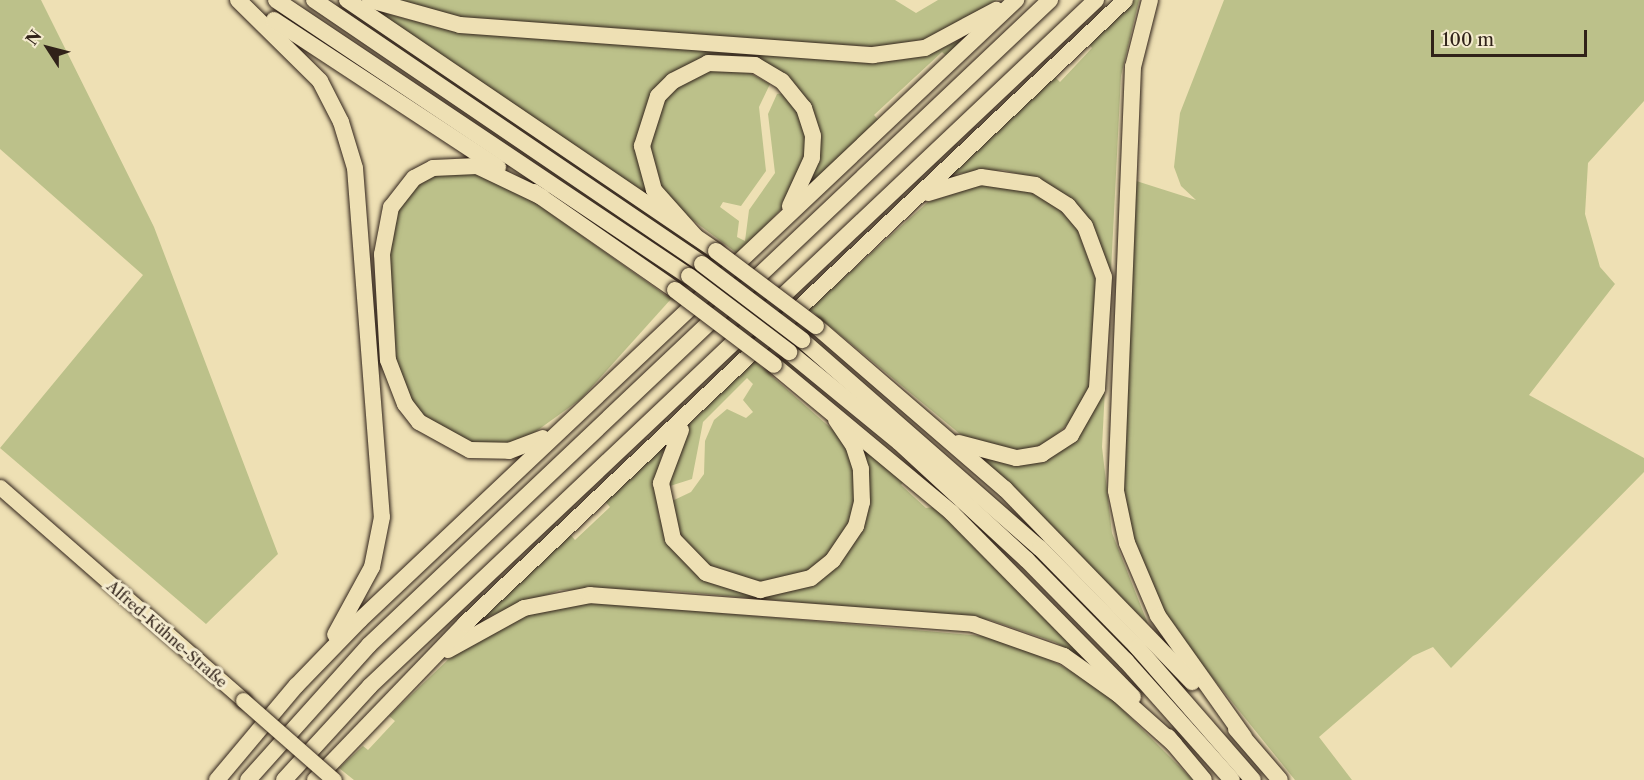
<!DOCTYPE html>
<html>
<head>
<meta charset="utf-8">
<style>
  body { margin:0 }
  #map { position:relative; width:1644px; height:780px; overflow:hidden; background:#eee0b4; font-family:"Libre Caslon Text",serif }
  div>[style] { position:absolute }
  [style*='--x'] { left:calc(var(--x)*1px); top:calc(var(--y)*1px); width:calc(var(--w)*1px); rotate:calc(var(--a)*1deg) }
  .green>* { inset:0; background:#bcc18a }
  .roads { filter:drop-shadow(0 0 2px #302219) drop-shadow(0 0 2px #302219) }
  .major>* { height:15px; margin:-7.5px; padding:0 7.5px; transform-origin:7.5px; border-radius:7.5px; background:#eee0b4 }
  .highway>* { height:16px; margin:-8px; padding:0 8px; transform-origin:8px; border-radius:8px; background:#eee0b4 }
  .bridges { filter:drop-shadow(0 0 2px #302219) drop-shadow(0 0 2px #302219) }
  .major-bridge>* { height:15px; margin:-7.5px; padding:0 7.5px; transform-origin:7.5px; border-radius:7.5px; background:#eee0b4 }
  .highway-bridge>* { height:16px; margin:-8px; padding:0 8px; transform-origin:8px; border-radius:8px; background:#eee0b4 }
  span { translate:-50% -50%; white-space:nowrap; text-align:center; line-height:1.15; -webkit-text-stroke:6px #f4ebce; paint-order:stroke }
  .street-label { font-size:15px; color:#302219 }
  .north { position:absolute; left:18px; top:18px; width:60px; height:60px; -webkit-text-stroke:4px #f4ebce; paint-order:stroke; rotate:306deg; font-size:16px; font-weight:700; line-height:24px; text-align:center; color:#302219 }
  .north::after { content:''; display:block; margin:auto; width:21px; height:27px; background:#302219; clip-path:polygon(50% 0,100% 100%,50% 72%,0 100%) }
  .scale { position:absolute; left:1431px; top:30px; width:156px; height:27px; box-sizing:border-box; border:3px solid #302219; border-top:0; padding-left:8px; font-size:18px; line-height:21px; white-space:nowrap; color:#302219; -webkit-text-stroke:4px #f4ebce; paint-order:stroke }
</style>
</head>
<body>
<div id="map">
  <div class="green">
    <i style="clip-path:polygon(0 0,41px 0,154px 227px,278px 554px,206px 624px,0 448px,143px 275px,0 149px)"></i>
    <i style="clip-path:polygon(384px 0,895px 0,916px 13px,938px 0,997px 0,928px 39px,876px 47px,469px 21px)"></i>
    <i style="clip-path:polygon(1127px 0,1139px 0,1121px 76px,1102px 447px,1112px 533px,1148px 624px,980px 458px,1016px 463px,1086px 423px,1105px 263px,1039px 179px,1003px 170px,951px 174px,1054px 76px,1060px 82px,1092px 48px,1087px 42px)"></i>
    <i style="clip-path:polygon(1224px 0,1644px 0,1644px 101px,1588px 163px,1585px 214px,1600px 267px,1615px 284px,1529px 395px,1644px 458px,1644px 472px,1451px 668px,1433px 647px,1413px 656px,1319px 737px,1352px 780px,1295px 780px,1162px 615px,1123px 511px,1130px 179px,1196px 200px,1181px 186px,1174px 167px,1180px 113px)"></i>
    <i style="clip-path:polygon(365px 8px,460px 33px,848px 61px,901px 60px,960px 41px,949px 58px,942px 52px,874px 115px,881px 123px,810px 184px,814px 171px,799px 93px,717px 57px,647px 105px,637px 139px,646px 196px)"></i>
    <i style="clip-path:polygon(737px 66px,770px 84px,759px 107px,766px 171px,741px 206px,723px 202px,720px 207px,739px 221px,737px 237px,745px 241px,749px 210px,775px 173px,768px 114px,777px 94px,784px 93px,804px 122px,808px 153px,785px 205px,738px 254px,666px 200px,647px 161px,654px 110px,689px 75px)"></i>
    <i style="clip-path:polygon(446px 171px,478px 172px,509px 184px,671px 299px,581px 399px,524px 440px,487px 446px,454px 439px,432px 424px,412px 405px,395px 357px,388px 245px,401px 201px,418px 182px)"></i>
    <i style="clip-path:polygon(993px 181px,1048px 198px,1075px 223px,1096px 280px,1090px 384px,1079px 414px,1047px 443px,1021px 451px,966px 439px,809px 309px,928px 202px)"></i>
    <i style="clip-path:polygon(755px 361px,842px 438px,855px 468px,857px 495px,844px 538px,815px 568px,770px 584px,720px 574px,681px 541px,670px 502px,691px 492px,704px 474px,705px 441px,714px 420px,727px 409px,746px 418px,753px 412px,743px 400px,753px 384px,747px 378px,703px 422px,692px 479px,670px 486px,667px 469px,688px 425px)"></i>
    <i style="clip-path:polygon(665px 442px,655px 482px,659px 518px,710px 582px,759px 596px,806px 586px,856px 538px,859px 446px,905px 480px,901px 485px,926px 508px,935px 507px,1097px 667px,1055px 642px,990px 620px,674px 591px,560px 590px,482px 619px,569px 533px,575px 540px,610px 507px,603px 499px)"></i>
    <i style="clip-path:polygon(596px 602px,994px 637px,1033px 651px,1098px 685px,1193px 780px,354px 780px,339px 768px,363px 746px,368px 750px,395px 721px,389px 716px,454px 654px,518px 617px)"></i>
  </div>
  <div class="roads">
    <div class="major">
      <i style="--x:0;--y:487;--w:323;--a:41.2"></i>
    </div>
    <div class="highway">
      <i style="--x:238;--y:0;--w:115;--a:44.6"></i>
      <i style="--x:320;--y:81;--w:46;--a:62.9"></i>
      <i style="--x:341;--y:122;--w:48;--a:73.1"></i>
      <i style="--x:355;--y:168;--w:350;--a:85.6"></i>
      <i style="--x:382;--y:517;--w:51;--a:101.3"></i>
      <i style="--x:372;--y:567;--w:77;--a:118.6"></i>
      <i style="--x:276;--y:0;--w:497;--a:33.8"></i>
      <i style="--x:314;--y:0;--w:469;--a:34.2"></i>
      <i style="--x:347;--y:0;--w:446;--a:34.2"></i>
      <i style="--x:370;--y:0;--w:93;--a:15.5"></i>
      <i style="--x:460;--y:25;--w:414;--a:4.2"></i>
      <i style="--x:873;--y:55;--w:52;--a:-7.7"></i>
      <i style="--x:925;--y:48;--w:81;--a:-28.2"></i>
      <i style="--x:1150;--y:0;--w:69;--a:104.2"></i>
      <i style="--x:1133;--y:67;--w:424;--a:92.3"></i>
      <i style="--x:1116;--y:491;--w:53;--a:78.1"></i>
      <i style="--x:1127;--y:543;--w:79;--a:67"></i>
      <i style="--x:1158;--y:616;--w:148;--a:54.6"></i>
      <i style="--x:274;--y:20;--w:268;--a:33.3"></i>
      <i style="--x:534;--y:192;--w:172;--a:34.8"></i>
      <i style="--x:928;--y:193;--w:55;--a:-16.8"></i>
      <i style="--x:981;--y:177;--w:55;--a:8.4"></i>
      <i style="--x:1035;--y:185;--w:39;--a:32"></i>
      <i style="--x:1068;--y:206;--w:26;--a:50"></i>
      <i style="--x:1085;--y:226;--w:54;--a:69.6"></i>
      <i style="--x:1104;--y:277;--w:112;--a:93.6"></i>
      <i style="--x:1097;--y:389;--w:53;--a:119.5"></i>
      <i style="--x:1071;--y:435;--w:35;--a:147"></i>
      <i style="--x:1042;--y:454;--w:26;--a:171"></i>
      <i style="--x:1016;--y:458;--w:59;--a:-165.3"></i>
      <i style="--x:542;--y:197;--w:72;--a:-154.5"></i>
      <i style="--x:477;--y:166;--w:44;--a:177.4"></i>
      <i style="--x:433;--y:168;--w:21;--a:152"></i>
      <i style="--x:414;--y:178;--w:37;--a:128"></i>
      <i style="--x:391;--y:207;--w:48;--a:100.8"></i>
      <i style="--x:382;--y:254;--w:106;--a:86.8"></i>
      <i style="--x:388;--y:360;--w:47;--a:68.9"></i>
      <i style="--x:405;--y:404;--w:23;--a:52"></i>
      <i style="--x:419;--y:422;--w:58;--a:28.8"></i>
      <i style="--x:470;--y:450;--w:39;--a:1"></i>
      <i style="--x:509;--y:451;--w:36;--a:-21"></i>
      <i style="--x:695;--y:236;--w:62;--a:-131.7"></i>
      <i style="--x:654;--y:190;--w:46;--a:-105.3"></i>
      <i style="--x:642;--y:146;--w:52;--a:-72.3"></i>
      <i style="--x:658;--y:96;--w:21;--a:-45"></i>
      <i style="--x:673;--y:81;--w:39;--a:-27"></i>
      <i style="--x:708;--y:63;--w:47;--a:2.4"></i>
      <i style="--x:755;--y:65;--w:31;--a:31"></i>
      <i style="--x:782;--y:81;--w:35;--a:51"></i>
      <i style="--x:804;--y:108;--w:29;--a:72"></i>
      <i style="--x:813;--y:136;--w:22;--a:93"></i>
      <i style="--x:812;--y:158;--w:53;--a:114.6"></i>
      <i style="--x:816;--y:326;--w:250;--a:40.8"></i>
      <i style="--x:1005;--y:489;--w:269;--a:45.9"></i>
      <i style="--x:802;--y:340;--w:316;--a:41.2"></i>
      <i style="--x:1040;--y:548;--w:139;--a:45.6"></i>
      <i style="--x:1137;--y:647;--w:176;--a:48.9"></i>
      <i style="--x:789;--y:352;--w:142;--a:39.3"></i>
      <i style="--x:899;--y:442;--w:174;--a:42.7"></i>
      <i style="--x:1027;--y:560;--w:141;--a:45.6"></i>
      <i style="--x:1126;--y:661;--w:159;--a:48.3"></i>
      <i style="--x:774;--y:365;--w:231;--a:39.7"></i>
      <i style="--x:952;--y:513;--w:258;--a:45.5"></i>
      <i style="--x:681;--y:430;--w:57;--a:110.7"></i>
      <i style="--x:661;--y:483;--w:57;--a:77.9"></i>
      <i style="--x:673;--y:539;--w:47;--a:45.9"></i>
      <i style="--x:706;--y:573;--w:57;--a:17.5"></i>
      <i style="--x:760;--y:590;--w:52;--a:-13.2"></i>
      <i style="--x:811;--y:578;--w:28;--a:-39"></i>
      <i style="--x:833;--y:560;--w:41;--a:-55.9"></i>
      <i style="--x:856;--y:526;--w:25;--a:-76"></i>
      <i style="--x:862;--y:502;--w:33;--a:-92"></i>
      <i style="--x:861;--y:469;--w:25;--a:-108"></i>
      <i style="--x:853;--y:445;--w:30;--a:-124"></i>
      <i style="--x:448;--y:650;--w:87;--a:-28.9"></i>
      <i style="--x:524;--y:608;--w:67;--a:-11.1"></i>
      <i style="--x:590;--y:595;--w:384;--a:4.3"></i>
      <i style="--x:973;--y:624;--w:96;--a:19.4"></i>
      <i style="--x:1064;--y:656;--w:67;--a:35.3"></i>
      <i style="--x:1119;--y:695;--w:74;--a:41.7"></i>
      <i style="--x:1236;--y:729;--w:67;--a:49.2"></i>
      <i style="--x:1168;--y:737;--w:56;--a:50.1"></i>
      <i style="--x:217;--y:780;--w:123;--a:-50"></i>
      <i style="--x:296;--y:686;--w:92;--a:-45.9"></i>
      <i style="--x:360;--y:620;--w:903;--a:-43.38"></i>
      <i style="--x:248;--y:780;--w:181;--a:-48.1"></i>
      <i style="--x:369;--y:645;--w:938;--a:-43.44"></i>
      <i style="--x:284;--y:780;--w:127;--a:-47.5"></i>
      <i style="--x:370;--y:686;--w:999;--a:-43.38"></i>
      <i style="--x:315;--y:780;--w:216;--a:-46.1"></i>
      <i style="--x:465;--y:624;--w:908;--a:-43.39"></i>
    </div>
  </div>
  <div class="bridges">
    <div class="major-bridge">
      <i style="--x:243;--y:700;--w:121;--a:41.3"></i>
    </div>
    <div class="highway-bridge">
      <i style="--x:716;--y:251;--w:125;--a:36.9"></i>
      <i style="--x:702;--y:264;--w:126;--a:37.2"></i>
      <i style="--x:689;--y:276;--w:126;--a:37.2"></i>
      <i style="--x:675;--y:290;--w:124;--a:37.1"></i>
    </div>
  </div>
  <div class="street-label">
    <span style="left:167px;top:634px;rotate:41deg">Alfred-Kühne-Straße</span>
  </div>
  <div class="north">N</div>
  <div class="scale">100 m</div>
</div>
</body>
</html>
